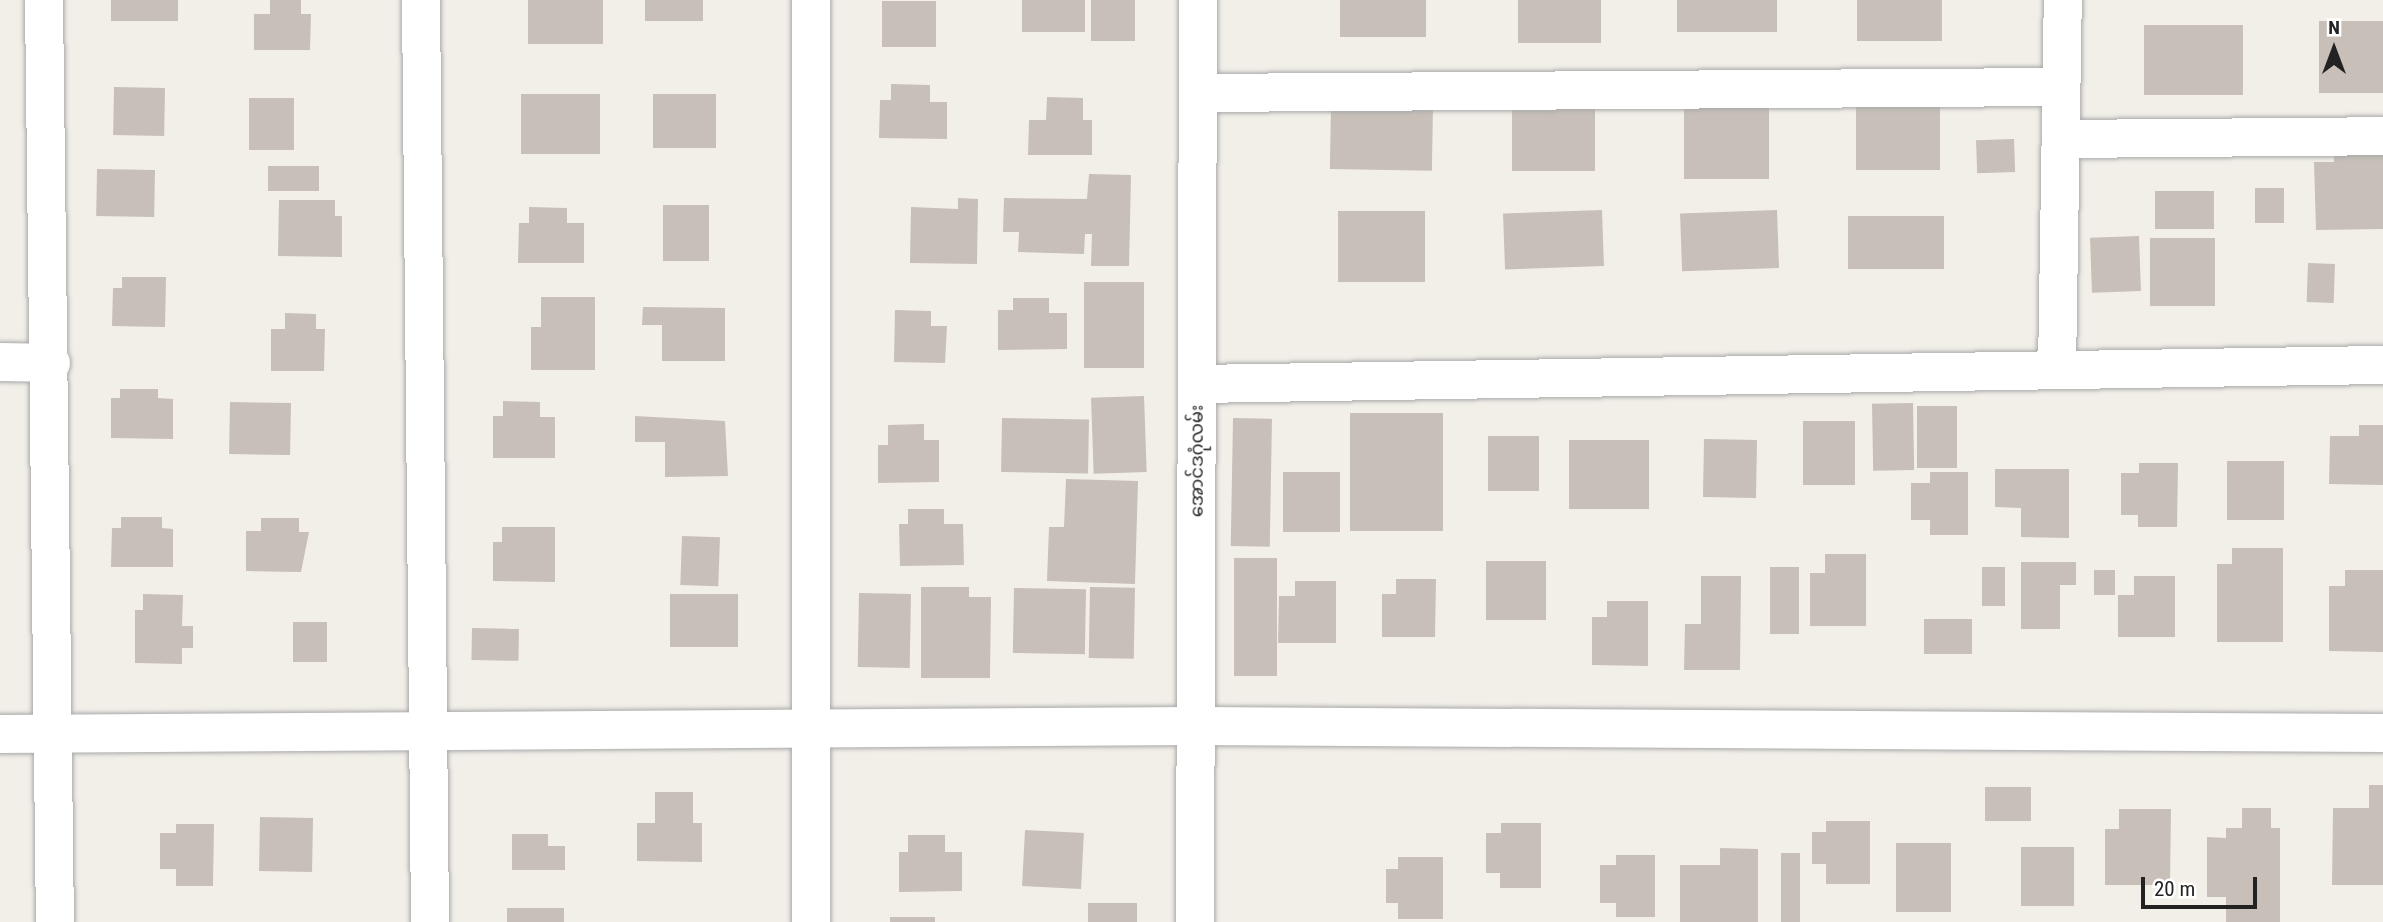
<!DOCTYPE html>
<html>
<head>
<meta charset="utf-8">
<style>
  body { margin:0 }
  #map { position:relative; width:2383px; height:922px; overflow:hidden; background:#f2efe9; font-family:"Roboto Condensed","Noto Sans Myanmar",sans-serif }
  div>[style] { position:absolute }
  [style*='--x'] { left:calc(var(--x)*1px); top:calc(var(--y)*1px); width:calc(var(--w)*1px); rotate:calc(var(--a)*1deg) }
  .building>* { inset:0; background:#c7bfb8; transform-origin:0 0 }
  .roads { filter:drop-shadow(0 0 2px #a9a9a9) drop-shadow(0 0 2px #a9a9a9) }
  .street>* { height:38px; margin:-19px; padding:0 19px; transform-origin:19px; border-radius:19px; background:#fff }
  span { translate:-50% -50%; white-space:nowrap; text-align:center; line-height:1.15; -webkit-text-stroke:5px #fff; paint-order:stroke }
  .street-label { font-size:18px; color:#222 }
  .north { position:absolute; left:2299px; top:14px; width:70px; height:70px; -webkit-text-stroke:5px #fff; paint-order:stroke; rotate:0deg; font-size:19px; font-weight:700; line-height:28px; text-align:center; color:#222 }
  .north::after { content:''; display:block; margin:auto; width:24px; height:32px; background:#222; clip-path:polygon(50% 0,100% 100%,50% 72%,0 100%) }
  .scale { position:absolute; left:2141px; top:877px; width:116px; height:32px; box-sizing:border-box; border:4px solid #222; border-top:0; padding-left:9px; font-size:21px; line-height:24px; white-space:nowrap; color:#222; -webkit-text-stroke:5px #fff; paint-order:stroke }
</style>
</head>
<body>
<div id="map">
  <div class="building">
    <i style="left:111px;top:0;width:67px;height:21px"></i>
    <i style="clip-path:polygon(270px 0,301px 0,301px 14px,311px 14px,310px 50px,254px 50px,254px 14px,270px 14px)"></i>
    <i style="left:528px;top:0;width:75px;height:44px"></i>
    <i style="left:645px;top:0;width:58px;height:21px"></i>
    <i style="left:1022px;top:0;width:63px;height:32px"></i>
    <i style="left:1091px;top:0;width:44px;height:41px"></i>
    <i style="left:1340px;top:0;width:86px;height:37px"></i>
    <i style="left:1518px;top:0;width:83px;height:43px"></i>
    <i style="left:1677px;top:0;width:100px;height:32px"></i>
    <i style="left:1857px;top:0;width:85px;height:41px"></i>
    <i style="left:882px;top:1px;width:54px;height:46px"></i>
    <i style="left:2319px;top:21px;width:64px;height:72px"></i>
    <i style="left:2144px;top:25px;width:99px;height:70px"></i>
    <i style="clip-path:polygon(891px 84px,930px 85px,930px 102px,947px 102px,947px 139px,879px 138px,880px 100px,891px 100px)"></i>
    <i style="left:114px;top:87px;width:51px;height:48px;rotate:1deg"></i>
    <i style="left:521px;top:94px;width:79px;height:60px"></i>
    <i style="left:653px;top:94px;width:63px;height:54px"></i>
    <i style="clip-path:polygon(1047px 97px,1083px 98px,1083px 120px,1092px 120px,1092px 155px,1028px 155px,1029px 120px,1046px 120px)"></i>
    <i style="left:249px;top:98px;width:45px;height:52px"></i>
    <i style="left:1512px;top:102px;width:83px;height:69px"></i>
    <i style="left:1331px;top:105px;width:102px;height:64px;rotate:1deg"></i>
    <i style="left:1856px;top:105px;width:84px;height:65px"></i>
    <i style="left:1684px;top:108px;width:85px;height:71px"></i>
    <i style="left:2014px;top:139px;width:33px;height:38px;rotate:88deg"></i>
    <i style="clip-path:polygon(2383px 151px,2383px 229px,2316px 230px,2314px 162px,2334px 162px,2334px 152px)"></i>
    <i style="left:268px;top:166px;width:51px;height:25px"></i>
    <i style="left:97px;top:169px;width:58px;height:47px;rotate:1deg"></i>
    <i style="clip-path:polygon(1089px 174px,1131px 175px,1129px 266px,1091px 266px,1092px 234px,1085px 234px,1084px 254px,1018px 252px,1019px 232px,1003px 232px,1004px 198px,1087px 199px)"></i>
    <i style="left:2255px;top:188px;width:29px;height:35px"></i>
    <i style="left:2155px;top:191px;width:59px;height:38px"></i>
    <i style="clip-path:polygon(958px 198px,978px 199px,977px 264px,910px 263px,911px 207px,958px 209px)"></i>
    <i style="clip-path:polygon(279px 200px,335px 200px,335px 216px,342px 216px,342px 257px,278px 256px)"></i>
    <i style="left:663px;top:205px;width:46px;height:56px"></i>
    <i style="clip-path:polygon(529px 207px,567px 208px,567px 223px,584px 223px,584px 263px,518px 263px,519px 223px,529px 223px)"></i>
    <i style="left:1602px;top:210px;width:56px;height:99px;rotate:88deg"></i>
    <i style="left:1777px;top:210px;width:58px;height:97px;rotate:88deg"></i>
    <i style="left:1338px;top:211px;width:87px;height:71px"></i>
    <i style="left:1848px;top:216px;width:96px;height:53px"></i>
    <i style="left:2139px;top:236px;width:55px;height:49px;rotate:88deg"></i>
    <i style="left:2150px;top:238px;width:65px;height:68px"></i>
    <i style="left:2308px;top:263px;width:27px;height:39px;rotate:2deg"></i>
    <i style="clip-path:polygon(122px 277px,166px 277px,165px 327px,112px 326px,113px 288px,122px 288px)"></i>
    <i style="left:1084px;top:282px;width:60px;height:86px"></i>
    <i style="clip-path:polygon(541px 297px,595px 297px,595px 370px,531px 370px,531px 327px,541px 327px)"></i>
    <i style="clip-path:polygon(1013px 298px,1049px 298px,1049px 313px,1067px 313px,1067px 349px,998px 350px,998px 310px,1013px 310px)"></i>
    <i style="clip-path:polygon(643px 307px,725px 308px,725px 361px,662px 361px,662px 325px,642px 325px)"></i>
    <i style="clip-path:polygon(895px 310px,931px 311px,931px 326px,947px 326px,945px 363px,894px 362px)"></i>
    <i style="clip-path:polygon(285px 313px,316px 314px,316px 329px,325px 329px,324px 371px,271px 371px,271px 329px,285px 329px)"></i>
    <i style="clip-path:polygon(120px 389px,158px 389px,158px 398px,173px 399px,173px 439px,111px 438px,111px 398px,120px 398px)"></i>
    <i style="left:1144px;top:396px;width:76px;height:53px;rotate:88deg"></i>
    <i style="clip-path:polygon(503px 401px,540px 402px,540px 417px,555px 417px,555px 458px,493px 458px,493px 416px,503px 416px)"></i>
    <i style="left:230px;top:402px;width:61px;height:52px;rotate:1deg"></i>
    <i style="left:1913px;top:403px;width:67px;height:41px;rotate:89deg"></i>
    <i style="left:1917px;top:406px;width:40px;height:62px"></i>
    <i style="left:1350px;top:413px;width:93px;height:118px"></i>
    <i style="clip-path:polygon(635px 416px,725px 421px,728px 476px,665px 477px,665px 442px,635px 442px)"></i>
    <i style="left:1002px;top:418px;width:87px;height:54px;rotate:1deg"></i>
    <i style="left:1233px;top:418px;width:39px;height:128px;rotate:1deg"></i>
    <i style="left:1803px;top:421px;width:52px;height:64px"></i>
    <i style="clip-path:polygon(924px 424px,924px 440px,939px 440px,939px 482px,878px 483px,878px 445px,888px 445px,888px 425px)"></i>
    <i style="clip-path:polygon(2359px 425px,2383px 425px,2383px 485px,2329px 484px,2330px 436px,2359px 436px)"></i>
    <i style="left:1488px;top:436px;width:51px;height:55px"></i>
    <i style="left:1704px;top:439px;width:53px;height:58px;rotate:1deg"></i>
    <i style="left:1569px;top:440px;width:80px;height:69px"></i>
    <i style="left:2227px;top:461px;width:57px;height:59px"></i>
    <i style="clip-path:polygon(2139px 463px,2178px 463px,2177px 527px,2138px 527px,2138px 515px,2121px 515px,2121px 473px,2139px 473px)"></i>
    <i style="clip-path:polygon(1995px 469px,2069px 469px,2069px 538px,2021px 537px,2021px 508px,1995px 507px)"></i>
    <i style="left:1283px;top:472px;width:57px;height:60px"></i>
    <i style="clip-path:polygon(1930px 472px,1968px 472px,1968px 535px,1930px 535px,1930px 520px,1911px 520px,1911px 483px,1930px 483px)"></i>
    <i style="clip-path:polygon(1066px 479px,1138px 481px,1135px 584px,1047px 581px,1049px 527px,1064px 527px)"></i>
    <i style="clip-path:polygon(908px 509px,944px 509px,944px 524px,963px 524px,964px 565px,900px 566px,899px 524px,908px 524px)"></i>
    <i style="clip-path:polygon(121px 517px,162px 517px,162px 528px,173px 529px,173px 567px,111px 567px,112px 528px,121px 528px)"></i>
    <i style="clip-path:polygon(261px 518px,299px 518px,299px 532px,309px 532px,301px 572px,246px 571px,246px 531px,261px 531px)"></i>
    <i style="clip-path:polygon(502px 527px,555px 527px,555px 582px,493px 581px,493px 542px,502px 542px)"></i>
    <i style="left:682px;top:536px;width:38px;height:49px;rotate:2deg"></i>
    <i style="clip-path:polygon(2232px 548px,2283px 548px,2283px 642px,2217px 642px,2217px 564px,2232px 564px)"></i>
    <i style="clip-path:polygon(1825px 554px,1866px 554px,1866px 626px,1810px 626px,1810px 573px,1825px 573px)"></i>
    <i style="left:1234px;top:558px;width:43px;height:118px"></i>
    <i style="left:1486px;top:561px;width:60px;height:59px"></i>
    <i style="clip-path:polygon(2021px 562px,2076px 562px,2076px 585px,2060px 585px,2060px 629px,2021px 629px)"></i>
    <i style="left:1770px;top:567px;width:29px;height:67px"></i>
    <i style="left:1982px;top:567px;width:23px;height:39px"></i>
    <i style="left:2094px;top:570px;width:21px;height:25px"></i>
    <i style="clip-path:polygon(2345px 570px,2383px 570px,2383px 652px,2329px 651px,2329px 586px,2345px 586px)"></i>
    <i style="clip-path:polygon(1701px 576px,1741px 576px,1740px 670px,1684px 670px,1685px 624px,1701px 624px)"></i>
    <i style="clip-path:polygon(2134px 576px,2175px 576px,2175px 637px,2118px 637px,2118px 595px,2134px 595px)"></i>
    <i style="clip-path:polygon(1396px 579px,1436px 579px,1435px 637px,1382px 637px,1382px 594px,1396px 594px)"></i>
    <i style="clip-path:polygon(1295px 581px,1336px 581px,1336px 643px,1278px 643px,1279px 596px,1295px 596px)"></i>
    <i style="clip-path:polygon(921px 587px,969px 587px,969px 597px,991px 597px,990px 678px,921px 678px)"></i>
    <i style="left:1090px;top:587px;width:45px;height:71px;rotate:1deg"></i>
    <i style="left:1014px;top:588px;width:72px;height:65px;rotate:1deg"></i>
    <i style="left:859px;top:593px;width:52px;height:74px;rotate:1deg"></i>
    <i style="clip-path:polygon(143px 594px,183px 595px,182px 626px,193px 626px,193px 648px,182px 648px,182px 664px,135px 663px,135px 610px,143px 610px)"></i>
    <i style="left:670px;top:594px;width:68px;height:53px"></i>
    <i style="clip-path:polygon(1607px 601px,1648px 601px,1648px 666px,1592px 665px,1592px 617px,1607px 617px)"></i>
    <i style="left:1924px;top:619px;width:48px;height:35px"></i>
    <i style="left:293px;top:622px;width:34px;height:40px"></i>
    <i style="left:472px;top:628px;width:47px;height:32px;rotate:1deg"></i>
    <i style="clip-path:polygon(2369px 785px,2383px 785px,2383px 885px,2332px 885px,2333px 808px,2369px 808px)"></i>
    <i style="left:1985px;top:787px;width:46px;height:34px"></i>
    <i style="clip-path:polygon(655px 792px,693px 792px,693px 823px,702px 823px,702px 862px,637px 861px,637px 823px,655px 823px)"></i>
    <i style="clip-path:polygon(2242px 808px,2271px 808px,2271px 828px,2280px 828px,2280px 922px,2226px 922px,2226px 897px,2207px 897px,2207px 837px,2226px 838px,2226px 828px,2242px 828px)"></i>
    <i style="clip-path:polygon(2119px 809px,2171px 809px,2170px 885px,2105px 885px,2105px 829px,2119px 829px)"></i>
    <i style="left:260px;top:817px;width:53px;height:54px;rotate:1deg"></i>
    <i style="clip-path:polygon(1826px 821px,1870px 821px,1870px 884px,1826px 884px,1826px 864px,1812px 864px,1812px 832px,1826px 832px)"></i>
    <i style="clip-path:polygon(1501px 823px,1541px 823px,1541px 888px,1500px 888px,1500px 873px,1486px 873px,1486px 833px,1501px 833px)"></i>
    <i style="clip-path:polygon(176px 824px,214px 824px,213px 886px,176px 886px,176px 869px,160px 869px,160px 833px,176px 833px)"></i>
    <i style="left:1025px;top:830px;width:59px;height:56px;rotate:3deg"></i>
    <i style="clip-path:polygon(512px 834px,548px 834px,548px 846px,565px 846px,565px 870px,512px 870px)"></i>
    <i style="clip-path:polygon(908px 835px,945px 835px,945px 852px,962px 852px,962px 891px,899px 892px,899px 852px,908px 852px)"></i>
    <i style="left:1896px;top:843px;width:55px;height:69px"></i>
    <i style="left:2021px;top:847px;width:53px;height:59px"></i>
    <i style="clip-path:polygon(1720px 848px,1758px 849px,1758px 922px,1680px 922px,1680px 865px,1720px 865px)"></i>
    <i style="left:1781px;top:853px;width:19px;height:69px"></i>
    <i style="clip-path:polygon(1616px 855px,1655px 855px,1655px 917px,1616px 917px,1616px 903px,1600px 903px,1600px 865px,1616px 865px)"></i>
    <i style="clip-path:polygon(1398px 857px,1443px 857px,1443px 919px,1398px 919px,1398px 903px,1386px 903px,1386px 869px,1398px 869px)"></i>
    <i style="left:1088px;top:903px;width:49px;height:19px"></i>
    <i style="left:507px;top:908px;width:57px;height:14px"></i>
    <i style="left:890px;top:917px;width:45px;height:5px"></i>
  </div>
  <div class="roads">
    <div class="street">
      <i style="--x:44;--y:0;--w:922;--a:89.32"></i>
      <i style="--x:421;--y:0;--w:922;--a:89.44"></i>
      <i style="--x:811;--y:0;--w:922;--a:90"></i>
      <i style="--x:1198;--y:93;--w:863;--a:-0.4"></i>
      <i style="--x:2061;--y:139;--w:322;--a:-0.5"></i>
      <i style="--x:0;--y:362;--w:51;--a:1.1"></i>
      <i style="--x:2057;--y:370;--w:370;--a:-89.1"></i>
      <i style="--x:1197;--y:384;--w:1186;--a:-0.92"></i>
      <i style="--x:0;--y:734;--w:1195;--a:-0.38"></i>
      <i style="--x:1195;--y:726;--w:1188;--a:0.34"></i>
      <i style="--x:1195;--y:922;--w:922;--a:-89.81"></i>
    </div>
  </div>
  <div class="street-label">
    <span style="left:1197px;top:461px;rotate:-90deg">အောင်ဒဂုံလမ်း</span>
  </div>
  <div class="north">N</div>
  <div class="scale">20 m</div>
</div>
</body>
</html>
